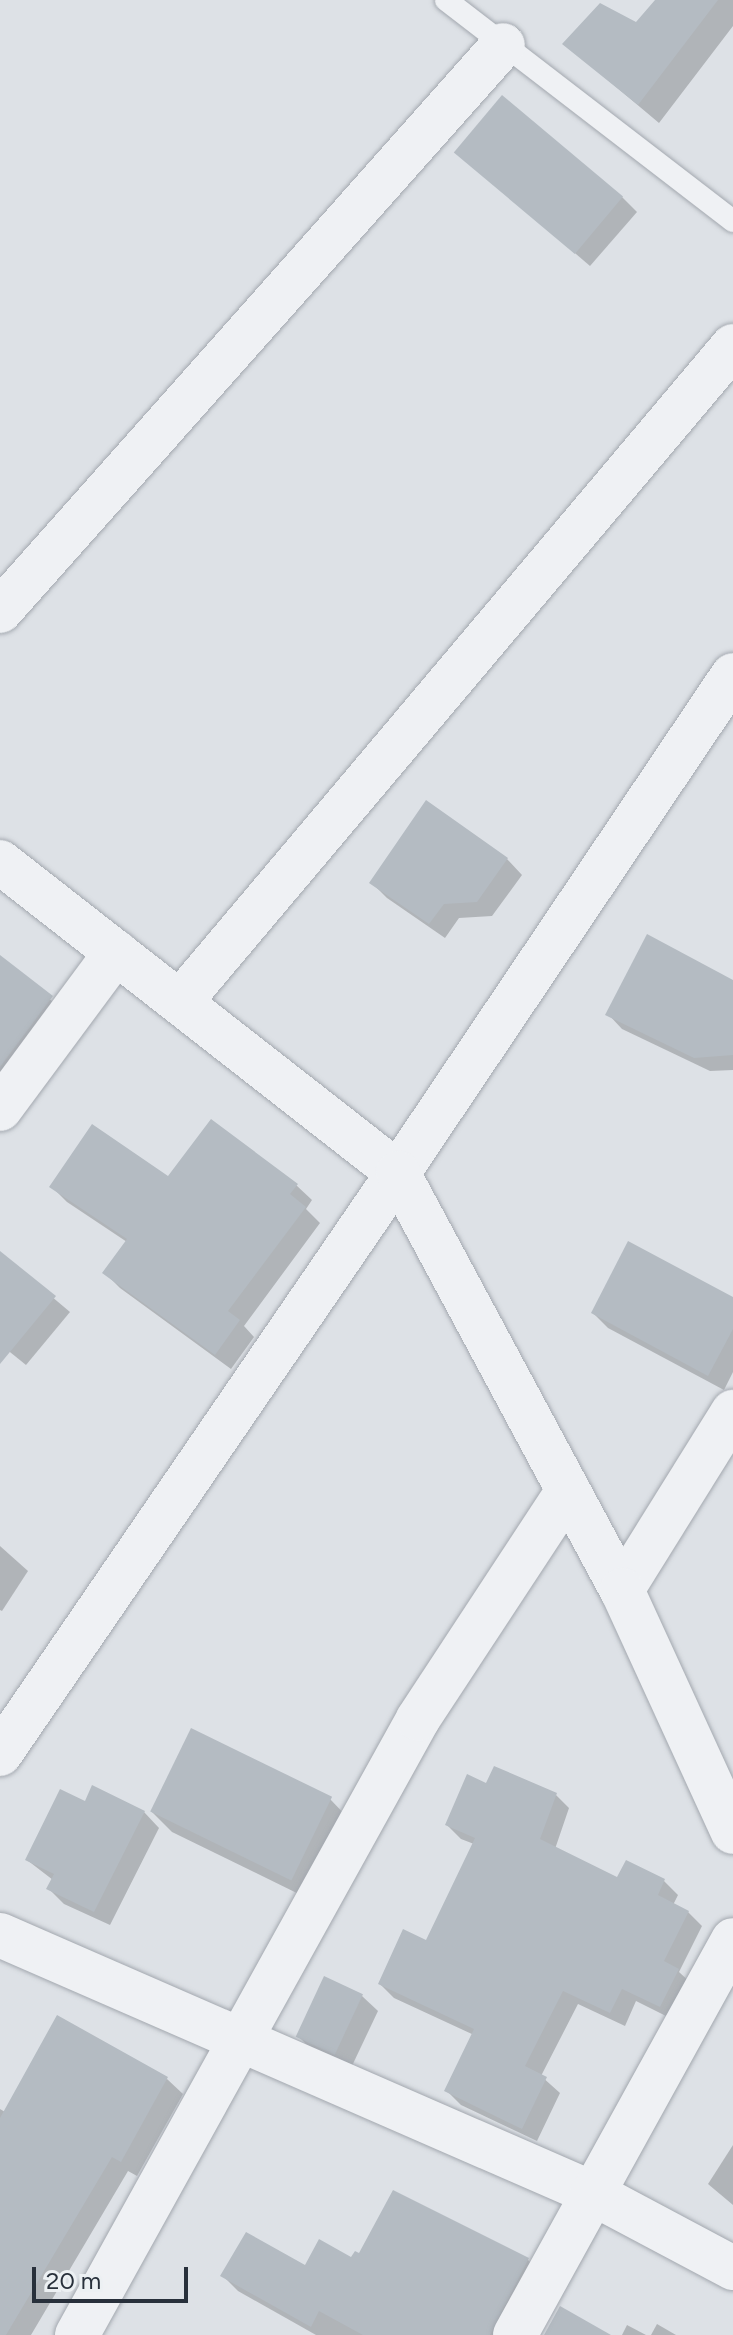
<!DOCTYPE html>
<html>
<head>
<meta charset="utf-8">
<style>
  body { margin:0 }
  #map { position:relative; width:733px; height:2335px; overflow:hidden; background:#dde1e6; font-family:Figtree,sans-serif }
  div>[style] { position:absolute }
  [style*='--x'] { left:calc(var(--x)*1px); top:calc(var(--y)*1px); width:calc(var(--w)*1px); rotate:calc(var(--a)*1deg) }
  .shadow>* { inset:0; background:#0003 }
  .building>* { inset:0; background:#b4bbc2; transform-origin:0 0 }
  .roads { filter:drop-shadow(0 0 2px #a3a8af) drop-shadow(0 0 2px #a3a8af) }
  .service>* { height:22px; margin:-11px; padding:0 11px; transform-origin:11px; border-radius:11px; background:#eff1f4 }
  .minor>* { height:44px; margin:-22px; padding:0 22px; transform-origin:22px; border-radius:22px; background:#eff1f4 }
  .tertiary>* { height:44px; margin:-22px; padding:0 22px; transform-origin:22px; border-radius:22px; background:#eff1f4 }
  span { translate:-50% -50%; white-space:nowrap; text-align:center; line-height:1.15; -webkit-text-stroke:6px #ecf0f3; paint-order:stroke }
  .scale { position:absolute; left:32px; top:2267px; width:156px; height:36px; box-sizing:border-box; border:4px solid #28303b; border-top:0; padding-left:10px; font-size:24px; line-height:28px; white-space:nowrap; color:#28303b; -webkit-text-stroke:6px #ecf0f3; paint-order:stroke }
</style>
</head>
<body>
<div id="map">
  <div class="shadow">
    <i style="clip-path:polygon(658px 0,733px 0,733px 26px,659px 123px,565px 44px,637px 24px)"></i>
    <i style="clip-path:polygon(457px 152px,622px 197px,637px 212px,590px 266px)"></i>
    <i style="clip-path:polygon(507px 859px,522px 875px,492px 916px,459px 918px,445px 938px,387px 898px,372px 883px)"></i>
    <i style="clip-path:polygon(0 958px,70px 1016px,0 1073px)"></i>
    <i style="clip-path:polygon(733px 982px,733px 1070px,710px 1071px,622px 1029px,608px 1014px)"></i>
    <i style="clip-path:polygon(168px 1178px,296px 1185px,312px 1200px,306px 1209px,320px 1223px,244px 1326px,254px 1337px,231px 1369px,120px 1288px,105px 1273px,127px 1242px,67px 1202px,52px 1187px)"></i>
    <i style="clip-path:polygon(0 1253px,70px 1312px,26px 1365px,0 1344px)"></i>
    <i style="clip-path:polygon(733px 1300px,733px 1372px,724px 1390px,608px 1328px,593px 1313px)"></i>
    <i style="clip-path:polygon(0 1546px,28px 1571px,2px 1611px,0 1610px)"></i>
    <i style="clip-path:polygon(487px 1785px,555px 1794px,569px 1808px,555px 1849px,618px 1880px,664px 1881px,678px 1895px,673px 1905px,688px 1912px,702px 1926px,679px 1972px,692px 1984px,674px 2020px,636px 2001px,625px 2026px,578px 2004px,541px 2076px,560px 2093px,537px 2141px,461px 2105px,447px 2091px,474px 2035px,394px 1998px,380px 1984px,427px 1943px,474px 1844px,461px 1839px,447px 1825px)"></i>
    <i style="clip-path:polygon(330px 1799px,350px 1820px,311px 1900px,172px 1832px,152px 1812px)"></i>
    <i style="clip-path:polygon(86px 1804px,144px 1812px,159px 1828px,110px 1925px,64px 1904px,49px 1889px,53px 1880px,27px 1860px)"></i>
    <i style="clip-path:polygon(325px 1978px,362px 1996px,378px 2011px,351px 2068px,313px 2051px,298px 2036px)"></i>
    <i style="clip-path:polygon(167px 2079px,183px 2094px,137px 2176px,128px 2171px,31px 2335px,0 2335px,0 2109px,5px 2112px)"></i>
    <i style="clip-path:polygon(733px 2145px,733px 2205px,708px 2184px)"></i>
    <i style="clip-path:polygon(352px 2260px,528px 2260px,543px 2275px,512px 2335px,316px 2335px,238px 2291px,223px 2276px)"></i>
    <i style="clip-path:polygon(657px 2324px,676px 2335px,651px 2335px)"></i>
    <i style="clip-path:polygon(627px 2325px,646px 2335px,622px 2335px)"></i>
  </div>
  <div class="building">
    <i style="clip-path:polygon(655px 0,718px 0,638px 105px,562px 44px,600px 3px,636px 22px)"></i>
    <i style="left:502px;top:95px;width:158px;height:75px;rotate:40deg"></i>
    <i style="clip-path:polygon(426px 800px,508px 858px,477px 902px,444px 904px,429px 924px,369px 883px)"></i>
    <i style="clip-path:polygon(647px 934px,733px 980px,733px 1055px,694px 1058px,605px 1015px)"></i>
    <i style="clip-path:polygon(0 955px,53px 996px,0 1067px)"></i>
    <i style="clip-path:polygon(211px 1119px,298px 1184px,290px 1194px,306px 1207px,228px 1311px,240px 1320px,215px 1355px,102px 1273px,127px 1239px,49px 1187px,92px 1124px,168px 1176px)"></i>
    <i style="clip-path:polygon(628px 1241px,733px 1297px,733px 1329px,708px 1376px,591px 1313px)"></i>
    <i style="clip-path:polygon(0 1251px,56px 1296px,0 1364px)"></i>
    <i style="left:191px;top:1728px;width:157px;height:93px;rotate:26deg"></i>
    <i style="clip-path:polygon(494px 1766px,557px 1793px,540px 1839px,617px 1877px,626px 1860px,665px 1879px,658px 1895px,689px 1911px,664px 1961px,679px 1969px,660px 2007px,622px 1989px,610px 2013px,563px 1991px,525px 2066px,547px 2077px,522px 2129px,444px 2091px,474px 2029px,378px 1984px,403px 1929px,426px 1940px,475px 1838px,445px 1825px,467px 1774px,486px 1783px)"></i>
    <i style="clip-path:polygon(92px 1785px,145px 1811px,94px 1912px,46px 1889px,54px 1874px,25px 1860px,60px 1789px,85px 1801px)"></i>
    <i style="left:324px;top:1976px;width:43px;height:67px;rotate:25deg"></i>
    <i style="clip-path:polygon(57px 2015px,168px 2077px,121px 2162px,112px 2157px,6px 2335px,0 2335px,0 2118px)"></i>
    <i style="clip-path:polygon(393px 2190px,529px 2258px,490px 2335px,363px 2335px,319px 2311px,311px 2327px,220px 2276px,246px 2232px,305px 2265px,319px 2239px,351px 2257px,355px 2251px,359px 2253px)"></i>
    <i style="clip-path:polygon(560px 2306px,611px 2335px,544px 2335px)"></i>
  </div>
  <div class="roads">
    <div class="service">
      <i style="--x:446;--y:0;--w:362;--a:37.6"></i>
    </div>
    <div class="minor">
      <i style="--x:0;--y:611;--w:757;--a:-48.37"></i>
      <i style="--x:180;--y:1002;--w:858;--a:-49.87"></i>
      <i style="--x:0;--y:1109;--w:195;--a:-53.5"></i>
      <i style="--x:622;--y:1590;--w:210;--a:-58.1"></i>
      <i style="--x:0;--y:1754;--w:704;--a:-55.59"></i>
      <i style="--x:398;--y:1173;--w:600;--a:-56.07"></i>
      <i style="--x:0;--y:1935;--w:646;--a:23.55"></i>
      <i style="--x:592;--y:2193;--w:160;--a:28"></i>
      <i style="--x:77;--y:2335;--w:704;--a:-61.03"></i>
      <i style="--x:418;--y:1719;--w:273;--a:-56.7"></i>
      <i style="--x:515;--y:2335;--w:451;--a:-61.1"></i>
    </div>
    <div class="tertiary">
      <i style="--x:0;--y:862;--w:505;--a:38"></i>
      <i style="--x:398;--y:1173;--w:473;--a:61.8"></i>
      <i style="--x:622;--y:1590;--w:266;--a:65.4"></i>
    </div>
  </div>
  <div class="scale">20 m</div>
</div>
</body>
</html>
